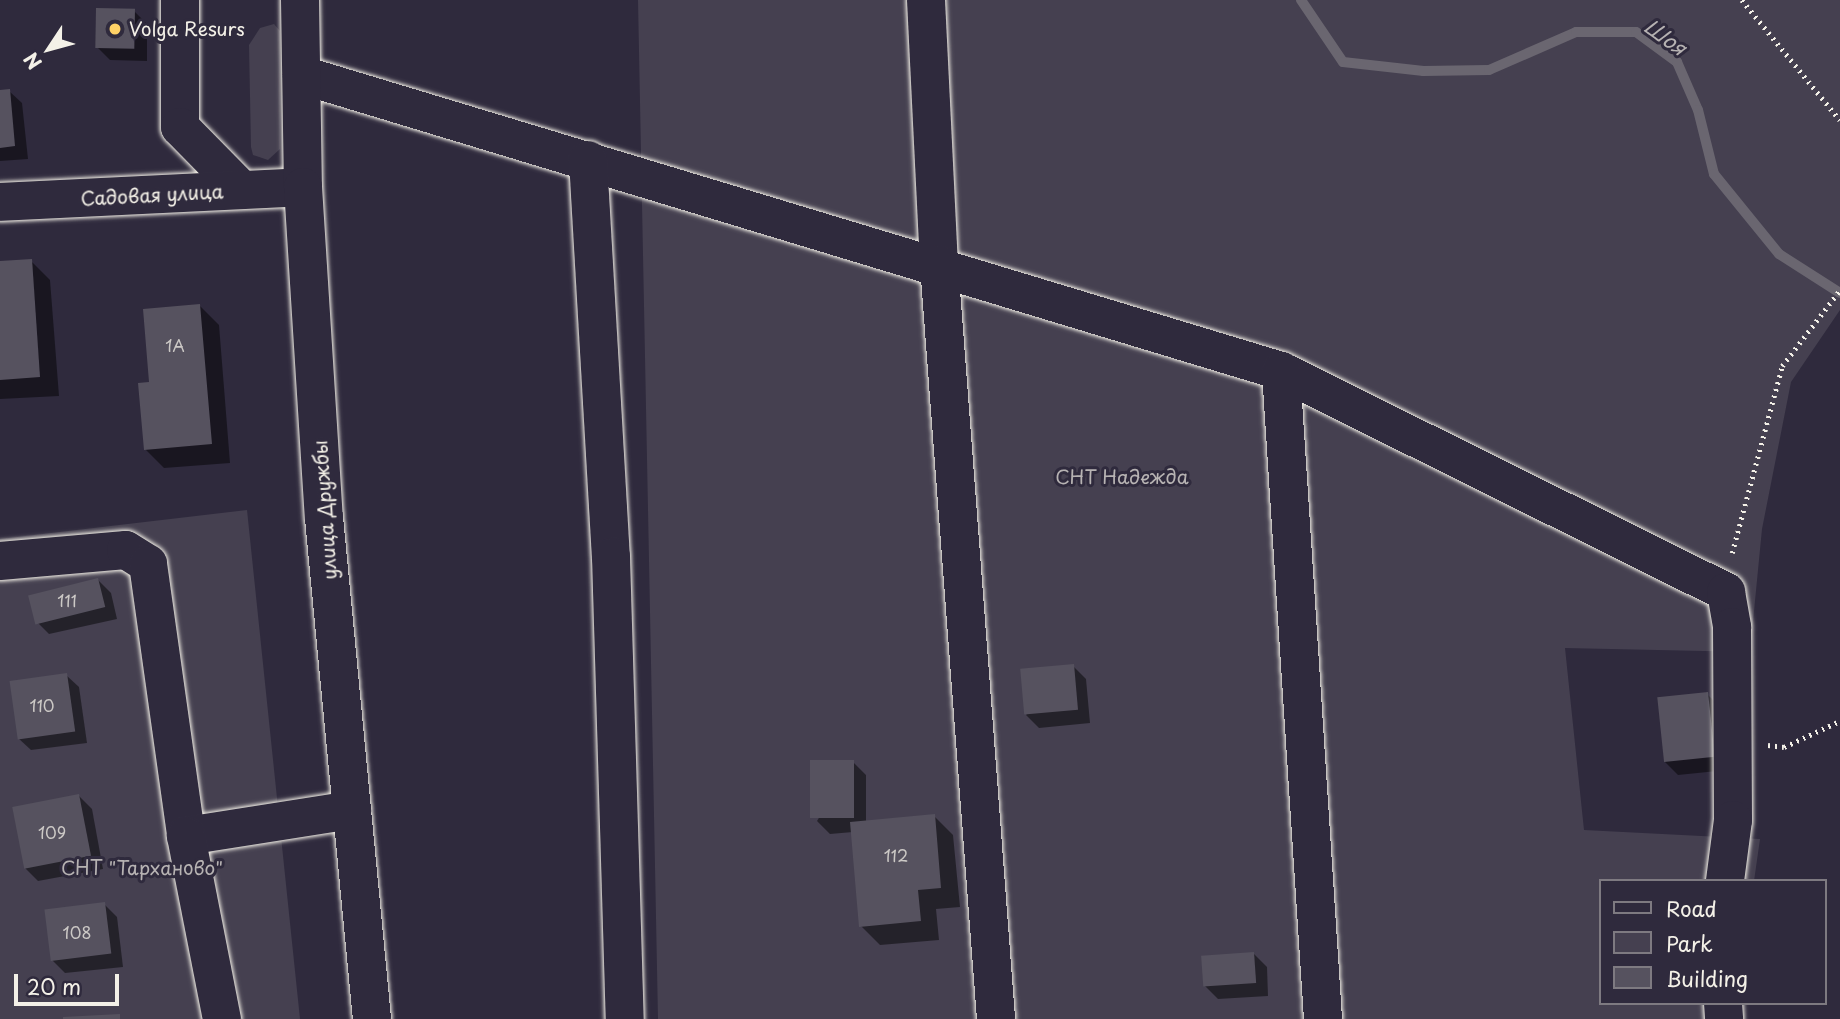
<!DOCTYPE html>
<html>
<head>
<meta charset="utf-8">
<style>
  body { margin:0 }
  #map { position:relative; width:1840px; height:1019px; overflow:hidden; background:#2f2a3d; font-family:"Playpen Sans",sans-serif }
  div>[style] { position:absolute }
  [style*='--x'] { left:calc(var(--x)*1px); top:calc(var(--y)*1px); width:calc(var(--w)*1px); rotate:calc(var(--a)*1deg) }
  .green>* { inset:0; background:#454050 }
  .shadow>* { inset:0; background:#0007 }
  .stream>* { height:10px; margin:-5px; padding:0 5px; transform-origin:5px; border-radius:5px; background:#6a6670 }
  .building>* { inset:0; background:#56525f; transform-origin:0 0 }
  .path>* { height:4.5px; margin-top:-2.25px; transform-origin:0; background:repeating-linear-gradient(90deg,#f4f1e8 0 2px,transparent 0 7px) }
  .roads { filter:drop-shadow(0 0 2px #f4f1e8) drop-shadow(0 0 2px #f4f1e8) }
  .minor>* { height:38px; margin:-19px; padding:0 19px; transform-origin:19px; border-radius:19px; background:#2f2a3d }
  .major>* { height:38px; margin:-19px; padding:0 19px; transform-origin:19px; border-radius:19px; background:#2f2a3d }
  .dots>* { width:19px; height:19px; translate:-50% -50%; box-sizing:border-box; border:4px solid #2f2a3d; border-radius:50% }
  span { translate:-50% -50%; white-space:nowrap; text-align:center; line-height:1.15; -webkit-text-stroke:6px #2f2a3d; paint-order:stroke }
  .number-label { font-size:16px; color:#ccc9c6 }
  .number-label span { -webkit-text-stroke-width:0 }
  .poi-label { font-size:19px; color:#f4f1e8 }
  .left { translate:0 -50%; text-align:left }
  .street-label { font-size:19px; color:#f4f1e8 }
  .park-label { font-size:19px; color:#b7b3b3 }
  .water-label { font-size:21px; color:#b6b2b2; font-style:italic }
  .legend { position:absolute; left:1599px; top:879px; width:228px; height:126px; box-sizing:border-box; background:#2f2a3d; border:2px solid #7e7a81; margin:0; padding:9px 12px; list-style:none; font-size:21px; color:#f4f1e8 }
  .legend li { display:flex; align-items:center; gap:14px; height:35px }
  .legend b { width:35px; border:2px solid #7e7a81 }
  .north { position:absolute; left:14px; top:14px; width:70px; height:70px; -webkit-text-stroke:5px #2f2a3d; paint-order:stroke; rotate:234deg; font-size:19px; font-weight:700; line-height:28px; text-align:center; color:#f4f1e8 }
  .north::after { content:''; display:block; margin:auto; width:24px; height:32px; background:#f4f1e8; clip-path:polygon(50% 0,100% 100%,50% 72%,0 100%) }
  .scale { position:absolute; left:14px; top:974px; width:105px; height:32px; box-sizing:border-box; border:4px solid #f4f1e8; border-top:0; padding-left:9px; font-size:21px; line-height:24px; white-space:nowrap; color:#f4f1e8; -webkit-text-stroke:5px #2f2a3d; paint-order:stroke }
</style>
</head>
<body>
<div id="map">
  <div class="green">
    <i style="clip-path:polygon(638px 0,1840px 0,1840px 310px,1791px 382px,1762px 529px,1750px 652px,1565px 648px,1584px 830px,1760px 839px,1754px 881px,1600px 881px,1600px 1003px,1733px 1003px,1731px 1019px,658px 1019px)"></i>
    <i style="clip-path:polygon(274px 24px,280px 31px,280px 149px,268px 160px,253px 155px,251px 147px,249px 45px,260px 28px)"></i>
    <i style="clip-path:polygon(247px 510px,300px 1019px,0 1019px,0 539px)"></i>
  </div>
  <div class="shadow">
    <i style="clip-path:polygon(134px 11px,147px 24px,147px 61px,110px 60px,97px 47px)"></i>
    <i style="clip-path:polygon(0 91px,9px 91px,22px 103px,28px 159px,0 161px)"></i>
    <i style="clip-path:polygon(31px 261px,50px 280px,59px 396px,0 399px,0 263px)"></i>
    <i style="clip-path:polygon(200px 306px,219px 325px,230px 463px,164px 468px,145px 449px,151px 384px)"></i>
    <i style="clip-path:polygon(98px 580px,111px 593px,117px 619px,49px 634px,37px 622px)"></i>
    <i style="clip-path:polygon(1073px 666px,1086px 679px,1090px 723px,1039px 728px,1026px 715px)"></i>
    <i style="clip-path:polygon(66px 675px,79px 687px,87px 743px,31px 750px,18px 738px)"></i>
    <i style="clip-path:polygon(1707px 694px,1720px 707px,1727px 770px,1678px 775px,1665px 762px)"></i>
    <i style="clip-path:polygon(853px 762px,866px 775px,866px 822px,934px 816px,953px 835px,960px 907px,936px 909px,939px 940px,880px 945px,861px 926px,853px 832px,830px 834px,817px 821px)"></i>
    <i style="clip-path:polygon(79px 796px,92px 809px,103px 869px,38px 881px,25px 868px)"></i>
    <i style="clip-path:polygon(104px 904px,117px 917px,123px 967px,65px 973px,52px 960px)"></i>
    <i style="clip-path:polygon(1254px 954px,1267px 967px,1268px 996px,1218px 999px,1205px 986px)"></i>
  </div>
  <div class="stream">
    <i style="--x:1301;--y:0;--w:75;--a:55.9"></i>
    <i style="--x:1343;--y:62;--w:81;--a:6.4"></i>
    <i style="--x:1423;--y:71;--w:66;--a:-0.9"></i>
    <i style="--x:1489;--y:70;--w:95;--a:-23.6"></i>
    <i style="--x:1576;--y:32;--w:60;--a:0"></i>
    <i style="--x:1636;--y:32;--w:51;--a:36.2"></i>
    <i style="--x:1677;--y:62;--w:52;--a:66.4"></i>
    <i style="--x:1698;--y:110;--w:66;--a:76"></i>
    <i style="--x:1714;--y:174;--w:103;--a:50.9"></i>
    <i style="--x:1779;--y:254;--w:72;--a:32.6"></i>
  </div>
  <div class="building">
    <i style="left:96px;top:8px;width:39px;height:40px;rotate:1deg"></i>
    <i style="clip-path:polygon(10px 89px,15px 146px,0 148px,0 90px)"></i>
    <i style="clip-path:polygon(32px 259px,40px 377px,0 380px,0 261px)"></i>
    <i style="clip-path:polygon(200px 304px,212px 444px,144px 450px,138px 383px,149px 382px,143px 309px)"></i>
    <i style="left:98px;top:578px;width:30px;height:72px;rotate:76deg"></i>
    <i style="left:1074px;top:664px;width:46px;height:54px;rotate:85deg"></i>
    <i style="left:67px;top:673px;width:59px;height:58px;rotate:82deg"></i>
    <i style="left:1708px;top:692px;width:65px;height:51px;rotate:84deg"></i>
    <i style="left:854px;top:760px;width:58px;height:44px;rotate:90deg"></i>
    <i style="left:79px;top:794px;width:63px;height:68px;rotate:79deg"></i>
    <i style="clip-path:polygon(935px 814px,941px 888px,918px 890px,921px 921px,859px 927px,850px 822px)"></i>
    <i style="left:105px;top:902px;width:52px;height:61px;rotate:83deg"></i>
    <i style="left:1254px;top:952px;width:31px;height:53px;rotate:86deg"></i>
    <i style="clip-path:polygon(120px 1014px,120px 1019px,63px 1019px,63px 1017px)"></i>
  </div>
  <div class="path">
    <i style="--x:1742;--y:0;--w:155;--a:50.8"></i>
    <i style="--x:1732;--y:553;--w:194;--a:-75"></i>
    <i style="--x:1782;--y:366;--w:96;--a:-52.7"></i>
    <i style="--x:1768;--y:745;--w:16;--a:7"></i>
    <i style="--x:1784;--y:747;--w:62;--a:-24.9"></i>
  </div>
  <div class="roads">
    <div class="minor">
      <i style="--x:180;--y:0;--w:127;--a:90"></i>
      <i style="--x:180;--y:127;--w:88;--a:45.5"></i>
      <i style="--x:926;--y:0;--w:264;--a:87.2"></i>
      <i style="--x:939;--y:264;--w:757;--a:85.68"></i>
      <i style="--x:302;--y:75;--w:1023;--a:16.82"></i>
      <i style="--x:1281;--y:371;--w:497;--a:26.4"></i>
      <i style="--x:1726;--y:592;--w:36;--a:80"></i>
      <i style="--x:1732;--y:627;--w:193;--a:89.7"></i>
      <i style="--x:1733;--y:820;--w:62;--a:97.5"></i>
      <i style="--x:588;--y:160;--w:398;--a:86.7"></i>
      <i style="--x:611;--y:557;--w:462;--a:88.3"></i>
      <i style="--x:0;--y:202;--w:303;--a:-2.8"></i>
      <i style="--x:1281;--y:371;--w:649;--a:86.29"></i>
      <i style="--x:0;--y:561;--w:126;--a:-5"></i>
      <i style="--x:126;--y:550;--w:26;--a:32"></i>
      <i style="--x:148;--y:564;--w:275;--a:82"></i>
      <i style="--x:186;--y:836;--w:168;--a:-8.9"></i>
      <i style="--x:186;--y:836;--w:187;--a:78.9"></i>
      <i style="--x:1723;--y:1003;--w:16;--a:86"></i>
    </div>
    <div class="major">
      <i style="--x:300;--y:0;--w:187;--a:89.1"></i>
      <i style="--x:303;--y:187;--w:332;--a:86.4"></i>
      <i style="--x:324;--y:518;--w:503;--a:84.53"></i>
    </div>
  </div>
  <div class="dots">
    <i style="left:115px;top:29px;background:#ffd166"></i>
  </div>
  <div class="number-label">
    <span style="left:175px;top:345px">1А</span>
    <span style="left:67px;top:600px">111</span>
    <span style="left:42px;top:705px">110</span>
    <span style="left:52px;top:832px">109</span>
    <span style="left:896px;top:855px">112</span>
    <span style="left:77px;top:932px">108</span>
  </div>
  <div class="poi-label">
    <span class="left" style="left:129px;top:29px">Volga Resurs</span>
  </div>
  <div class="street-label">
    <span style="left:152px;top:195px;rotate:-3deg">Садовая улица</span>
    <span style="left:325px;top:510px;rotate:-94deg">улица Дружбы</span>
  </div>
  <div class="park-label">
    <span style="left:1122px;top:477px">СНТ Надежда</span>
    <span style="left:142px;top:868px">СНТ "Тарханово"</span>
  </div>
  <div class="water-label">
    <span style="left:1666px;top:36px;rotate:36deg">Шоя</span>
  </div>
  <ul class="legend">
  <li><b style="height:9px;background:#2f2a3d"></b>Road</li>
  <li><b style="height:19px;background:#454050"></b>Park</li>
  <li><b style="height:19px;background:#56525f"></b>Building</li>
  </ul>
  <div class="north">N</div>
  <div class="scale">20 m</div>
</div>
</body>
</html>
